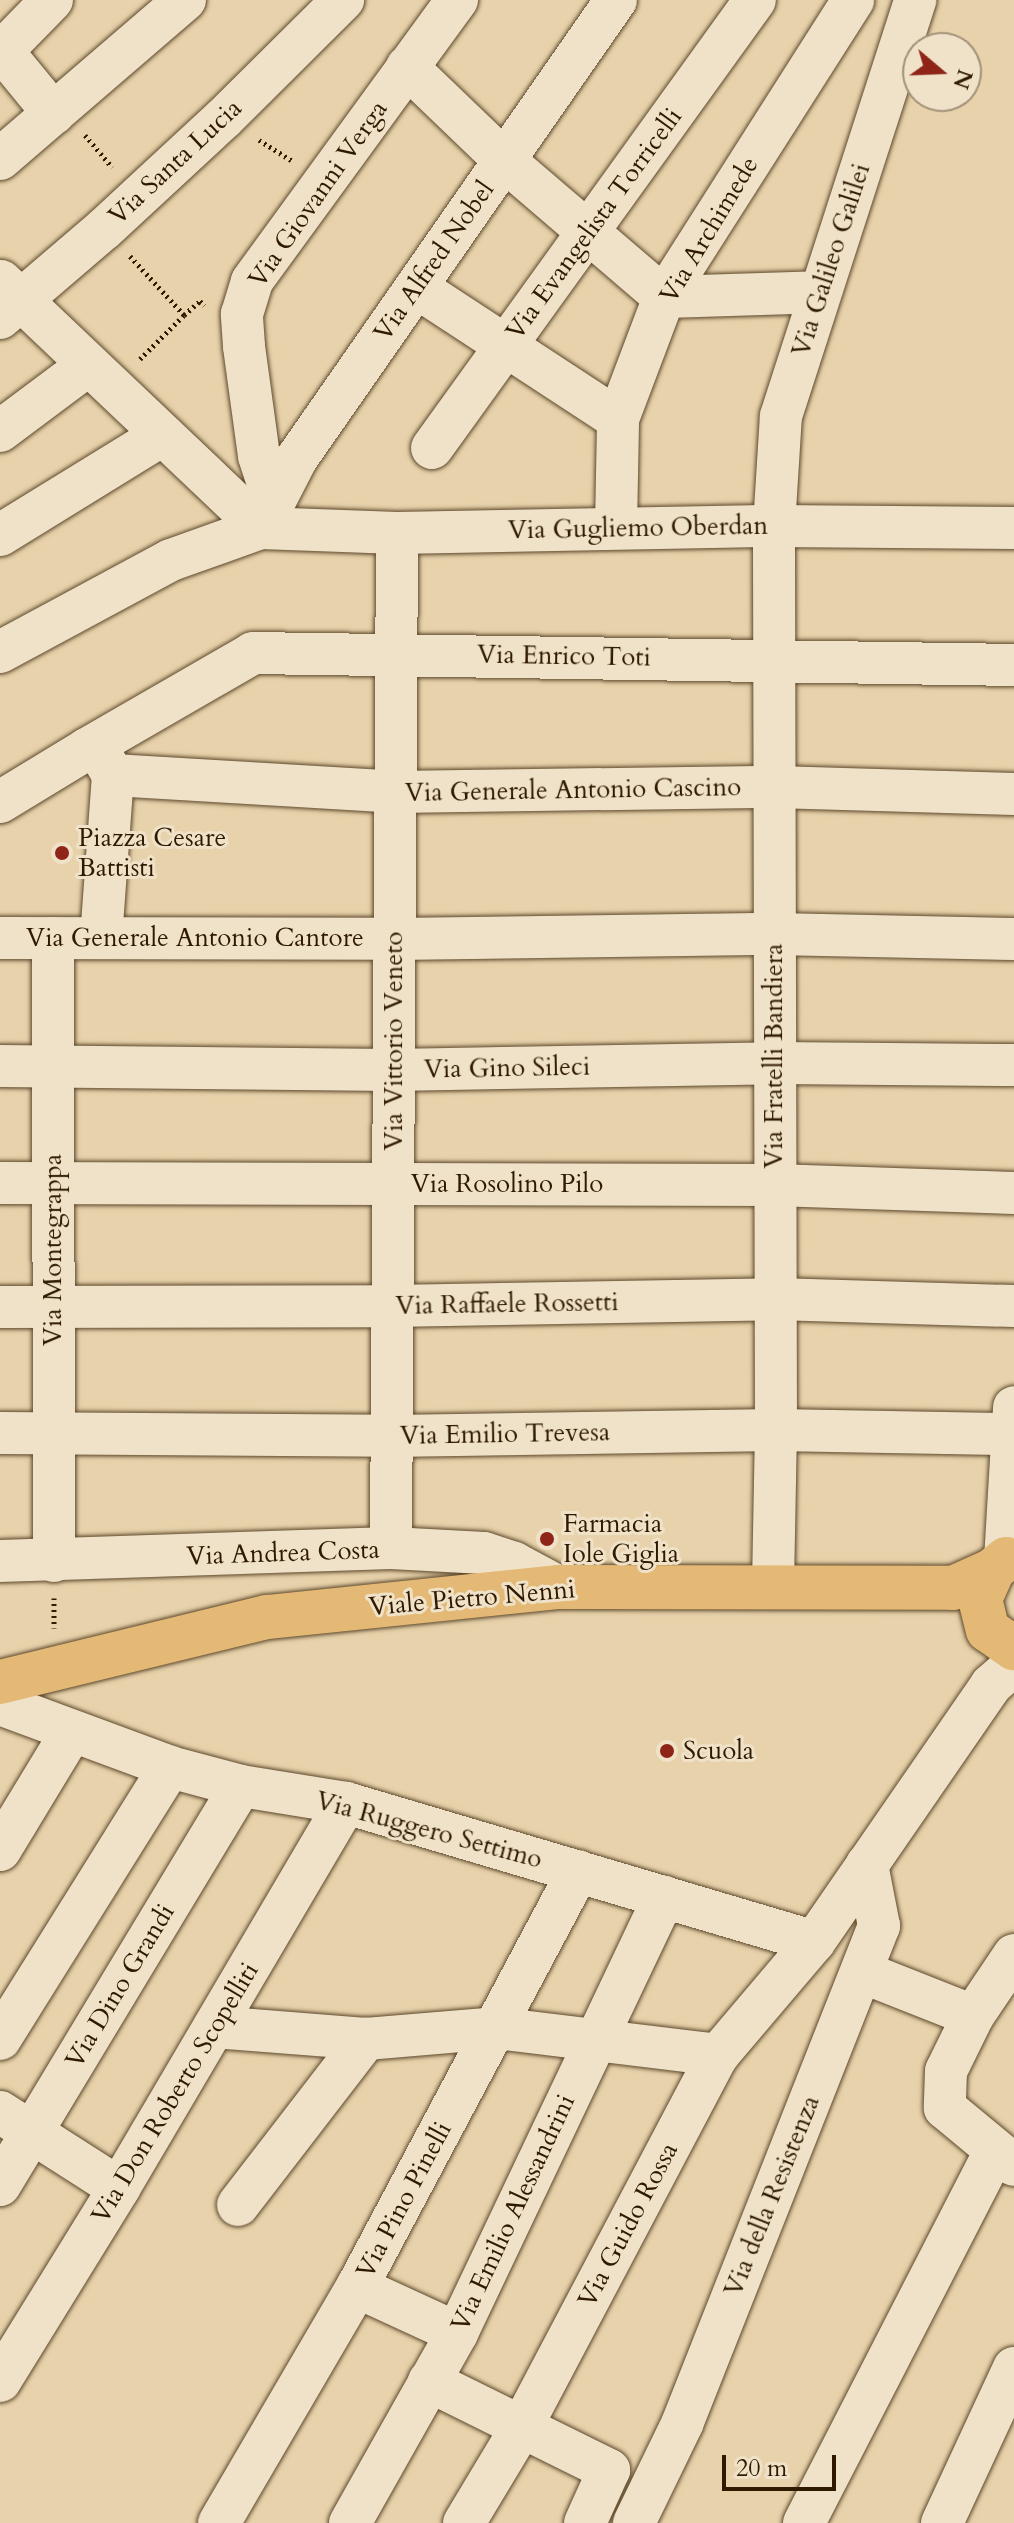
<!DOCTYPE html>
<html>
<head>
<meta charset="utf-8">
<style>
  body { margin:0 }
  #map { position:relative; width:1014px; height:2523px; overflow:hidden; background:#e7d2ab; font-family:Cardo,serif }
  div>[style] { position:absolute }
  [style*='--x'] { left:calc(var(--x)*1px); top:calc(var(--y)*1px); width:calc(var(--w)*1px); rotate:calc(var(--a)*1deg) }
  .path>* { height:5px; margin-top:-2.5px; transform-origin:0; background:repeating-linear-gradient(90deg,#2f1a00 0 2px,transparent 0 6px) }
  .roads { filter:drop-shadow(0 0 2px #5d482b) drop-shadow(0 0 2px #5d482b) }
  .minor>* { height:42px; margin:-21px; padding:0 21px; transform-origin:21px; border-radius:21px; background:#efe2c8 }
  .major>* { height:44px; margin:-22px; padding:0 22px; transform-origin:22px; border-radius:22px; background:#e4b976 }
  .dots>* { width:22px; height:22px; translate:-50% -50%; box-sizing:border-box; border:4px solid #efe2c8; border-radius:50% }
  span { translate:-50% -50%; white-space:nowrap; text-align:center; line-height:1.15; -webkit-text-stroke:6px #efe2c8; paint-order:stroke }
  .street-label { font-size:26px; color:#2f1a00 }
  .poi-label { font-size:26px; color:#2f1a00 }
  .left { translate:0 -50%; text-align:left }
  .north { position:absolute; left:902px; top:32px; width:80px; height:80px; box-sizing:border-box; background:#efe2c8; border:2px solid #a29278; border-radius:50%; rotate:109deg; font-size:22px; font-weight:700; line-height:32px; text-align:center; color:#2f1a00 }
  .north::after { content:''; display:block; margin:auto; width:28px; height:36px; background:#8f2418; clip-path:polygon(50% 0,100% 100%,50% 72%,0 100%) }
  .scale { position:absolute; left:722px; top:2455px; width:114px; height:36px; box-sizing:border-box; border:4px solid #2f1a00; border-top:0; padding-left:10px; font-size:24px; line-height:28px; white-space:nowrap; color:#2f1a00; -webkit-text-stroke:6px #efe2c8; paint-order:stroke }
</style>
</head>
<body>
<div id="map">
  <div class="path">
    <i style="--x:85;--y:135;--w:42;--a:49.8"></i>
    <i style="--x:259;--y:140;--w:38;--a:32"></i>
    <i style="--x:130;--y:256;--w:80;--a:47.5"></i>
    <i style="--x:184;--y:315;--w:21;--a:-41"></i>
    <i style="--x:200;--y:301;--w:6;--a:45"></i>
    <i style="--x:140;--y:359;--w:62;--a:-45"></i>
    <i style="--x:54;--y:1598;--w:30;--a:90"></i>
  </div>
  <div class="roads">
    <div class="minor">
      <i style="--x:52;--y:0;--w:60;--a:134.3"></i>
      <i style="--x:10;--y:43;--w:15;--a:98"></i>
      <i style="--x:8;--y:58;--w:72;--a:50.6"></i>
      <i style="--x:407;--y:67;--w:134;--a:43.8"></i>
      <i style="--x:504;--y:160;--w:211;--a:40.6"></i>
      <i style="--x:664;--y:297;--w:156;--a:-1.8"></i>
      <i style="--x:0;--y:159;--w:244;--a:-40.7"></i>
      <i style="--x:1;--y:281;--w:359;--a:43.5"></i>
      <i style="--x:416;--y:287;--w:241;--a:33.2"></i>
      <i style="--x:0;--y:318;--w:137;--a:-40.6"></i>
      <i style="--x:104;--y:229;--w:163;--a:-42.8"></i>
      <i style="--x:224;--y:118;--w:168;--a:-44.8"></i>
      <i style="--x:0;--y:431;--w:109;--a:-36.8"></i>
      <i style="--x:432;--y:448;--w:552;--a:-54.21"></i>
      <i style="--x:274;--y:502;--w:48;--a:-108.1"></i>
      <i style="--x:259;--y:456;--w:111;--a:-97.8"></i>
      <i style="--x:244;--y:346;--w:32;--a:-94"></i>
      <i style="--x:242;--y:314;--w:34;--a:-73"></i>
      <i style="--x:252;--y:281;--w:348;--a:-53.9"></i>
      <i style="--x:616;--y:527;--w:108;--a:-88.9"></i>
      <i style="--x:618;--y:419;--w:130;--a:-69.3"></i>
      <i style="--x:664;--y:297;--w:352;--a:-57.5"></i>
      <i style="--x:261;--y:528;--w:79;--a:-62.8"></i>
      <i style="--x:297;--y:458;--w:558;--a:-55.14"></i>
      <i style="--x:0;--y:535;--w:189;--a:-31.6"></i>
      <i style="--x:0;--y:652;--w:194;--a:-28.3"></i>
      <i style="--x:171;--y:560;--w:96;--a:-19.6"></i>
      <i style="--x:261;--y:528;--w:136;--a:2.1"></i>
      <i style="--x:397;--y:533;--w:377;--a:-1.1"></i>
      <i style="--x:774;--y:526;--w:240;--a:0.5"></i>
      <i style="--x:87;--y:749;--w:192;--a:-30"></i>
      <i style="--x:253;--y:653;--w:761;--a:0.9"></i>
      <i style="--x:113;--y:775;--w:283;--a:3.4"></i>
      <i style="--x:395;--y:792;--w:380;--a:-0.8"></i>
      <i style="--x:775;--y:787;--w:239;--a:1.7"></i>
      <i style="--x:0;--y:802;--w:102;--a:-31.3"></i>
      <i style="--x:87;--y:749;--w:18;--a:29"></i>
      <i style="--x:103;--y:758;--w:20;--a:60"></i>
      <i style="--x:113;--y:775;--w:163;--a:94.2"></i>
      <i style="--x:0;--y:938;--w:394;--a:0.1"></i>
      <i style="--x:394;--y:939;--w:381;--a:-0.8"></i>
      <i style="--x:775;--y:934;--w:239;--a:1.2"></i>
      <i style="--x:53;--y:938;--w:623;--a:89.91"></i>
      <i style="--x:0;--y:1066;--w:393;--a:0.6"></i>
      <i style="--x:393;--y:1070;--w:383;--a:-1"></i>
      <i style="--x:776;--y:1063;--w:238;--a:0.5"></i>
      <i style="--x:0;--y:1183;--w:774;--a:0.15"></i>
      <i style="--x:774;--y:1185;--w:240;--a:1.9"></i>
      <i style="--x:0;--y:1307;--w:391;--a:-0.1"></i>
      <i style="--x:391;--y:1306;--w:385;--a:-1"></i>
      <i style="--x:776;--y:1299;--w:238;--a:1.7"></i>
      <i style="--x:0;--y:1433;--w:390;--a:0.4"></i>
      <i style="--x:390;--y:1436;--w:386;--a:-0.9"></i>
      <i style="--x:776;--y:1430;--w:235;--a:1"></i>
      <i style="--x:391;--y:1548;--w:1015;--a:-89.66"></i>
      <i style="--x:1005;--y:1560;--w:153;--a:-86.6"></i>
      <i style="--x:0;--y:1561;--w:391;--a:-1.9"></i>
      <i style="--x:391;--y:1548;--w:93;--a:3.1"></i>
      <i style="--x:484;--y:1553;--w:32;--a:18"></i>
      <i style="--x:514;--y:1563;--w:51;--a:28.1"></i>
      <i style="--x:773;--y:1585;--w:155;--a:-88.9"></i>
      <i style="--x:776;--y:1430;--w:904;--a:-90.13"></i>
      <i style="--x:774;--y:526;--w:110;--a:-86.4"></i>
      <i style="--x:781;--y:416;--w:437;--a:-72.1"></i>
      <i style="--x:0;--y:1704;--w:181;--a:20.3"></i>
      <i style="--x:170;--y:1767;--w:73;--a:15"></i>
      <i style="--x:241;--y:1786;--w:106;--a:9.2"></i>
      <i style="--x:346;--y:1803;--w:488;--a:16.5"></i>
      <i style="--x:0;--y:1850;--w:139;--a:-58.8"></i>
      <i style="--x:1014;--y:1955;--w:73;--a:123.9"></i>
      <i style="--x:973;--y:2016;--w:61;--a:116.1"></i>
      <i style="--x:946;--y:2071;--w:37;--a:92"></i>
      <i style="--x:945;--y:2108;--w:89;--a:39.6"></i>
      <i style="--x:862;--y:1972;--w:119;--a:21.6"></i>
      <i style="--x:214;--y:2027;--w:152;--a:4.5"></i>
      <i style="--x:366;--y:2039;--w:130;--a:-4.8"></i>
      <i style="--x:496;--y:2028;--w:224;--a:6.9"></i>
      <i style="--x:0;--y:2039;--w:321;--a:-58"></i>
      <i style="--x:0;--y:2112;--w:141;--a:32.6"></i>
      <i style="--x:0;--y:2185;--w:466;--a:-58.9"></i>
      <i style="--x:238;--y:2205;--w:210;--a:-52.4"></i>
      <i style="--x:357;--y:2287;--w:110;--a:24.7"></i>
      <i style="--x:0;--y:2381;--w:227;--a:-58.3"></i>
      <i style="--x:119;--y:2188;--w:447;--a:-59.5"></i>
      <i style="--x:429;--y:2381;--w:201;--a:26.3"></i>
      <i style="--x:609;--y:2470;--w:58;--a:114.4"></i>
      <i style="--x:219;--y:2523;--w:273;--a:-59.7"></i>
      <i style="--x:357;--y:2287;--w:471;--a:-62"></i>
      <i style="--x:350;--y:2523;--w:218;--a:-60.6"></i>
      <i style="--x:457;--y:2333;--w:483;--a:-64.6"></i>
      <i style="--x:464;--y:2523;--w:111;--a:-59"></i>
      <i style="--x:521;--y:2428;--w:422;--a:-62.2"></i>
      <i style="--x:718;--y:2055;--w:148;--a:-49.7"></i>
      <i style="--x:814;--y:1942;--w:312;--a:-55.4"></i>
      <i style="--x:991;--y:1685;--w:30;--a:-41"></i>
      <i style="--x:634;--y:2523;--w:110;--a:-64.1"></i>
      <i style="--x:682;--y:2424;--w:536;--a:-68.42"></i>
      <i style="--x:879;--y:1926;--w:63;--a:-101"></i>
      <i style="--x:804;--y:2523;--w:418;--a:-62.8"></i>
      <i style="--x:942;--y:2523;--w:171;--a:-65.1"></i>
    </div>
    <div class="major">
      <i style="--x:1006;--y:1559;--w:17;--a:140"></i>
      <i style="--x:993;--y:1570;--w:32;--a:114"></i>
      <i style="--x:980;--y:1599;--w:32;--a:76"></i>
      <i style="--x:988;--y:1630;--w:32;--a:35"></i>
      <i style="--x:0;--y:1682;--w:275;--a:-13.7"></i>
      <i style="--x:267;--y:1617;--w:294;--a:-5.9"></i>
      <i style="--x:559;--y:1587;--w:394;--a:0.1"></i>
      <i style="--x:953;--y:1588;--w:44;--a:-24.2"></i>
    </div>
  </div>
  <div class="dots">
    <i style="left:62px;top:853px;background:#8f2418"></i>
    <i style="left:547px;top:1539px;background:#8f2418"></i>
    <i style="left:667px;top:1751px;background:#8f2418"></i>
  </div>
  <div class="street-label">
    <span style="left:175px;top:162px;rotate:-43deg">Via Santa Lucia</span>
    <span style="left:318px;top:194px;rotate:-55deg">Via Giovanni Verga</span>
    <span style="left:594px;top:224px;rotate:-54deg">Via Evangelista Torricelli</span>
    <span style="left:709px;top:230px;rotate:-59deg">Via Archimede</span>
    <span style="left:831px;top:260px;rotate:-72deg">Via Galileo Galilei</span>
    <span style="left:434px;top:261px;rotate:-55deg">Via Alfred Nobel</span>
    <span style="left:638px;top:528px;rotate:-1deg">Via Gugliemo Oberdan</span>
    <span style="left:564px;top:656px;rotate:1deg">Via Enrico Toti</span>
    <span style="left:573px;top:790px;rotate:-1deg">Via Generale Antonio Cascino</span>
    <span style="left:195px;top:938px">Via Generale Antonio Cantore</span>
    <span style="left:394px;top:1041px;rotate:-90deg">Via Vittorio Veneto</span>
    <span style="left:774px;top:1056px;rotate:-90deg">Via Fratelli Bandiera</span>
    <span style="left:507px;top:1068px;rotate:-1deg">Via Gino Sileci</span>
    <span style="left:507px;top:1184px">Via Rosolino Pilo</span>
    <span style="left:53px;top:1250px;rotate:-90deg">Via Montegrappa</span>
    <span style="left:507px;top:1304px;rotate:-1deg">Via Raffaele Rossetti</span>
    <span style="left:505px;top:1434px;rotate:-1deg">Via Emilio Trevesa</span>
    <span style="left:283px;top:1553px;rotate:-2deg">Via Andrea Costa</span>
    <span style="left:472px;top:1598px;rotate:-5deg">Viale Pietro Nenni</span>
    <span style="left:429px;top:1830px;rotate:15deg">Via Ruggero Settimo</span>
    <span style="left:120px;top:1986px;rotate:-59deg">Via Dino Grandi</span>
    <span style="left:175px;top:2093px;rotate:-59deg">Via Don Roberto Scopelliti</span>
    <span style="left:772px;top:2196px;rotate:-68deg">Via della Resistenza</span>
    <span style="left:404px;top:2200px;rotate:-62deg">Via Pino Pinelli</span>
    <span style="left:513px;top:2213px;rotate:-65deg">Via Emilio Alessandrini</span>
    <span style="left:628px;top:2225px;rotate:-62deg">Via Guido Rossa</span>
  </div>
  <div class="poi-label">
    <span class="left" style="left:78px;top:853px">Piazza Cesare<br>Battisti</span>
    <span class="left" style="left:563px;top:1539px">Farmacia<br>Iole Giglia</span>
    <span class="left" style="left:683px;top:1751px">Scuola</span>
  </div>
  <div class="north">N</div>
  <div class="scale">20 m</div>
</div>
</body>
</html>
